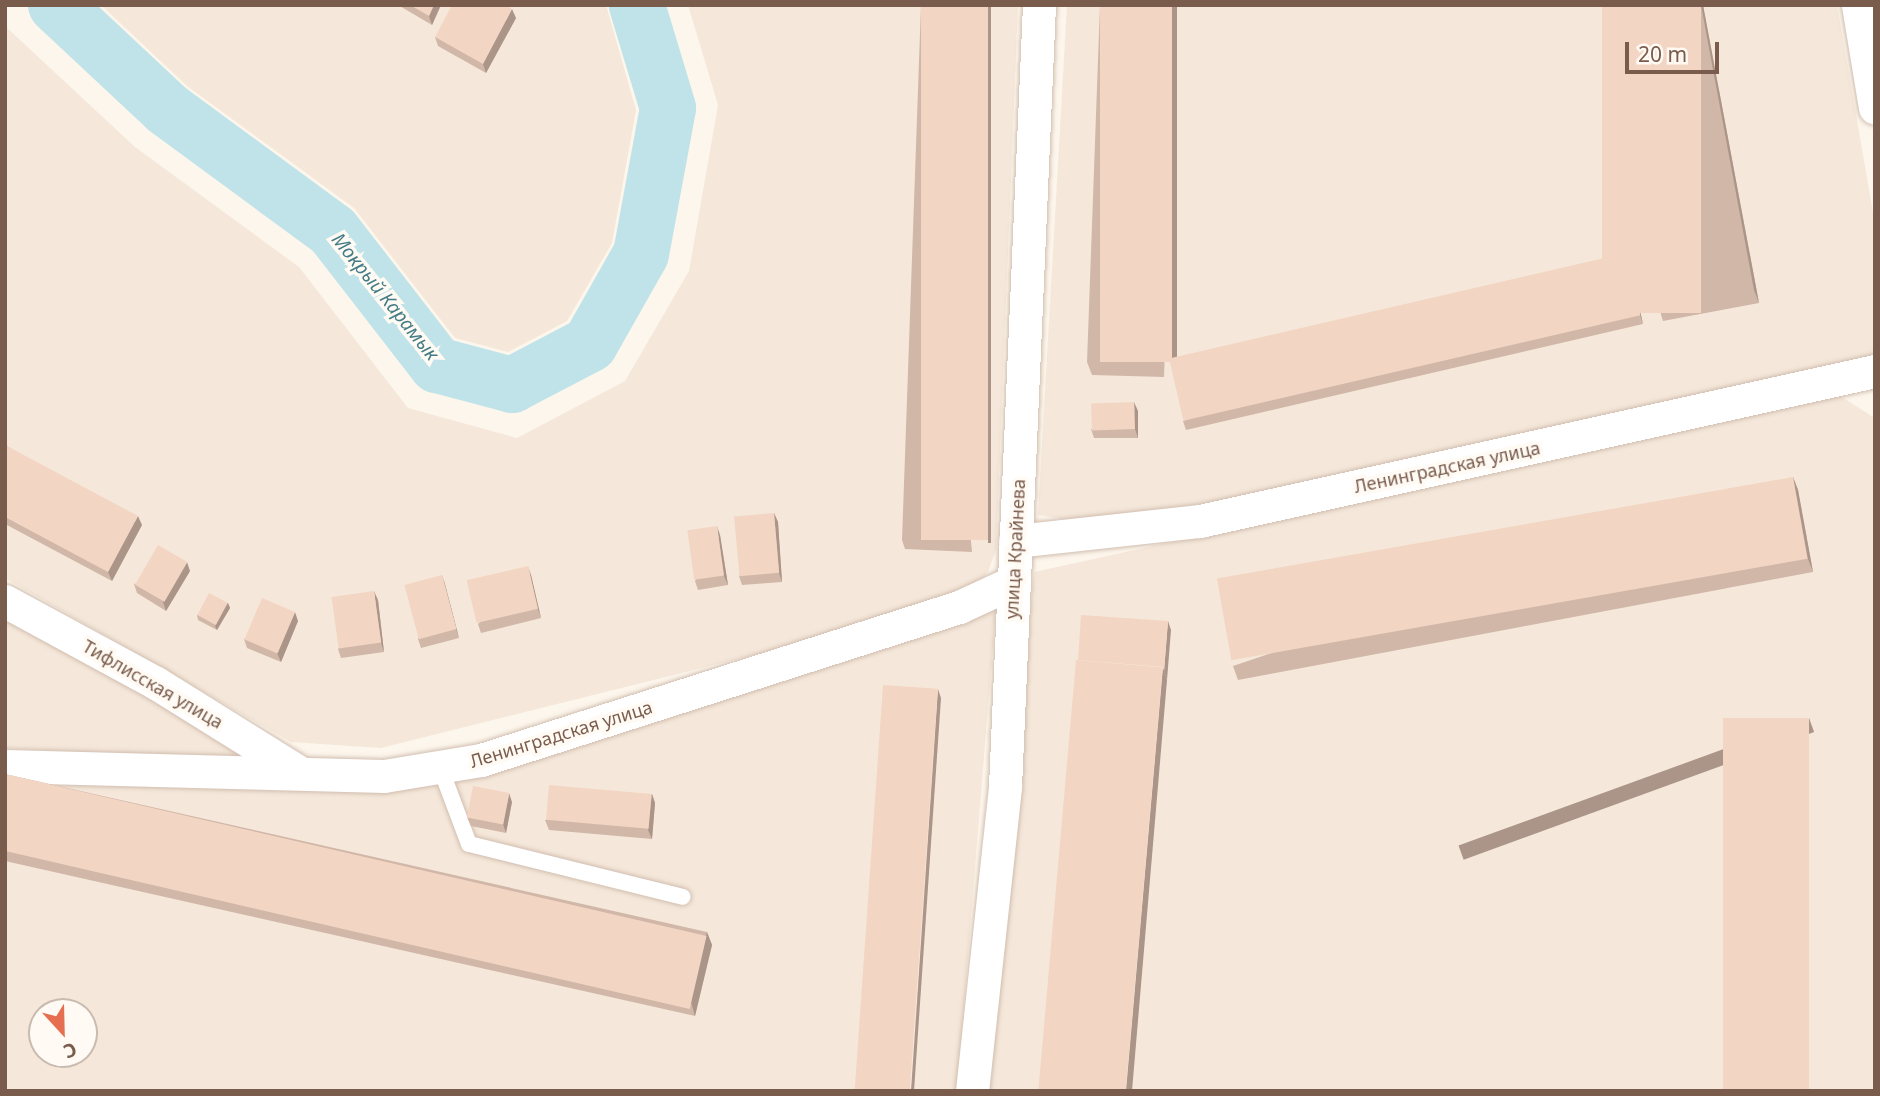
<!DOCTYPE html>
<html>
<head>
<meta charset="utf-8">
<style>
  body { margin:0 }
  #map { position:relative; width:1880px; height:1096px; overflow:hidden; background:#fdf6ec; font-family:"Noto Sans",sans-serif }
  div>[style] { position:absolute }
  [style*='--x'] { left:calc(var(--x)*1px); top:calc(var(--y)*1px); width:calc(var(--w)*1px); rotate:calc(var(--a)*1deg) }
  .residential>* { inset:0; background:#f5e8da }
  .river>* { height:56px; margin:-28px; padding:0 28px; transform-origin:28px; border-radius:28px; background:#bfe3e8 }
  .roads { filter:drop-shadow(0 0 2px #d1beb0) drop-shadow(0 0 2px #d1beb0) }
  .service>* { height:16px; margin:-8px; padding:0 8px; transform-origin:8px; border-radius:8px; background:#fff }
  .minor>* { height:33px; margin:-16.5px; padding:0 16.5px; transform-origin:16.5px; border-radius:16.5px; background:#fff }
  .wall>* { inset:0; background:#d1b7a8 }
  .shaded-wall>* { inset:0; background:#aa9588; transform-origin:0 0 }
  .building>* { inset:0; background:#f3d5c3; transform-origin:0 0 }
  span { translate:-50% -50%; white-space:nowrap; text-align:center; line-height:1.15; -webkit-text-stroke:7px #fffaf3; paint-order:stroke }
  .street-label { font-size:18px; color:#7a5c4d }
  .water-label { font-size:19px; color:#437c86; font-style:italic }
  .frame { position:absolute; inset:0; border:7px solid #7a5c4d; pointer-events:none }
  .north { position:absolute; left:28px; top:998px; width:70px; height:70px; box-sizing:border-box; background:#fffaf3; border:2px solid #cabbb1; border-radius:50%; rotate:158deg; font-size:19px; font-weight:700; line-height:28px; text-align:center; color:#7a5c4d }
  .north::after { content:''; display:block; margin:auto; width:24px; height:32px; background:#e76f51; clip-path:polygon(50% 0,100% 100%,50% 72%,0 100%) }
  .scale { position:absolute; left:1625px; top:42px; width:94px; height:32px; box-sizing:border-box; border:4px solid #7a5c4d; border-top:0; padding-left:9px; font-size:21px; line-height:24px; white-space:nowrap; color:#7a5c4d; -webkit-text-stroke:5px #fffaf3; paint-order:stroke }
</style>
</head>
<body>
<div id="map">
  <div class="residential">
    <i style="clip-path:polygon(101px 5px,606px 5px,636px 110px,612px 243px,567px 321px,508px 352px,455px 338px,354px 208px,187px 86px)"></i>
    <i style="clip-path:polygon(688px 5px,1018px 5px,996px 550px,988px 572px,969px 593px,782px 648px,381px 748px,291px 742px,5px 578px,5px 26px,135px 147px,299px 267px,408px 408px,517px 438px,625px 381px,689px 271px,718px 105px)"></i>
    <i style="clip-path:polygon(1067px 5px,1837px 5px,1875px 224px,1875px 351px,1870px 360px,1116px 527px,1038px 515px)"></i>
    <i style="clip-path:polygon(1840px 396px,1875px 418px,1875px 1091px,984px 1091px,1034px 572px)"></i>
    <i style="clip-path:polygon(5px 608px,275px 765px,5px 748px)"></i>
    <i style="clip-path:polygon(evenodd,996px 608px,957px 1091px,5px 1091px,5px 757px,384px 778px,996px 608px,42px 1012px,84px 1012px,84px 1054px,42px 1054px,42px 1012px)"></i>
  </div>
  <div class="river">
    <i style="--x:56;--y:5;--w:152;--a:43.1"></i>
    <i style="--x:167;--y:109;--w:206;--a:36.3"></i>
    <i style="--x:333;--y:231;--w:170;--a:52.2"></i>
    <i style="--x:437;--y:365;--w:78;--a:14.9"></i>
    <i style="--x:512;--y:385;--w:88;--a:-27.7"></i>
    <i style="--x:590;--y:344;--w:103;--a:-60.5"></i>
    <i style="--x:641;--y:254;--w:148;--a:-79.5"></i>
    <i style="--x:668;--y:108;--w:108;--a:-106.8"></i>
  </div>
  <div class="roads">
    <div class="service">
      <i style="--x:440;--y:767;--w:82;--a:69.4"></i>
      <i style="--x:469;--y:844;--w:220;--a:13.9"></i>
    </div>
    <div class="minor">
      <i style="--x:1858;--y:5;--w:104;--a:80.6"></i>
      <i style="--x:1015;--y:541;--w:186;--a:-6.2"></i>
      <i style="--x:1200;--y:521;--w:691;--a:-12.53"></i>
      <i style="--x:5;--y:601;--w:172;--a:28.5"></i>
      <i style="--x:156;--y:683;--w:165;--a:31.9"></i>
      <i style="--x:5;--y:766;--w:379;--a:1.5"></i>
      <i style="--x:384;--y:776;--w:98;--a:-9.4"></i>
      <i style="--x:481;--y:760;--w:502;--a:-17.75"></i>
      <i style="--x:959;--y:607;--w:60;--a:-24.8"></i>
      <i style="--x:972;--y:1091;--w:306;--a:-83.8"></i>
      <i style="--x:1005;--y:787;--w:783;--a:-87.51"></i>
    </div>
  </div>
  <div class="wall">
    <i style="clip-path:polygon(398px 5px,441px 5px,432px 25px)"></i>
    <i style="clip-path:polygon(921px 5px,972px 552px,905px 549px,902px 540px)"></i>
    <i style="clip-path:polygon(1100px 5px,1177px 5px,1164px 377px,1092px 375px,1087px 362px)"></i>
    <i style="clip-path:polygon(1602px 5px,1703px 5px,1759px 303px,1663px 321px,1659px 308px)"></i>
    <i style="clip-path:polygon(516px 18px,486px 73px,438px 46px,435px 37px)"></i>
    <i style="clip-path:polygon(1626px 253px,1629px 262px,1643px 324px,1186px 430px,1183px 421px)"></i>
    <i style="clip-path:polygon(1138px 411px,1138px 438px,1094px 438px,1091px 429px)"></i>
    <i style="clip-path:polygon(5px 445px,142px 525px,112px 581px,5px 524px)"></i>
    <i style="clip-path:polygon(1793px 477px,1798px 490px,1813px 572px,1238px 680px,1233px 666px)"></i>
    <i style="clip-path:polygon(774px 513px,778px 522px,782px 582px,742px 585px,739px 576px)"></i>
    <i style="clip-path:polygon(720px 535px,728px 585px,698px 590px,695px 581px)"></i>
    <i style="clip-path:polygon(190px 571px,166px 611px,137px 593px,134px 584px)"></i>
    <i style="clip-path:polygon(442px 575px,459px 638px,421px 648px,418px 639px)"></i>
    <i style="clip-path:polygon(531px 575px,541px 618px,481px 633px,478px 624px)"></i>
    <i style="clip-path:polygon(378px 600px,384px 652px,341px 658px,338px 649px)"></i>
    <i style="clip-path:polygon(228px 603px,230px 608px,217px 630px,198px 620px,197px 615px)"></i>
    <i style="clip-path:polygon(298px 621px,281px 662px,247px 648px,244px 639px)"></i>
    <i style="clip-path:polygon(5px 774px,707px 932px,712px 945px,695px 1016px,5px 861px)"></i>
    <i style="clip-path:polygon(652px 794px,655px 803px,652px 839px,549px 830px,545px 820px)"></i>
    <i style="clip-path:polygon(512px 802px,506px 833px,471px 826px,467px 817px)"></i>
  </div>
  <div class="shaded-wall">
    <i style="clip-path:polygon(434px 5px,441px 5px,432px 25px,429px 16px)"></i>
    <i style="left:988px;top:5px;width:3px;height:538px"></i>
    <i style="left:1172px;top:5px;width:5px;height:359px"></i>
    <i style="clip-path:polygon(1701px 5px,1703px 5px,1759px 303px,1754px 290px)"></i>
    <i style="clip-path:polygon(512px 9px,516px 18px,486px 73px,483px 64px)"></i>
    <i style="clip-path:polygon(1626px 253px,1629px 262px,1643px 324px,1640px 315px)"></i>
    <i style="clip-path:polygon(1134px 402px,1138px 411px,1138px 438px,1135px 429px)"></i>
    <i style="clip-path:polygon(1793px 477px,1798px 490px,1813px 572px,1808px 559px)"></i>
    <i style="clip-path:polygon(774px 513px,778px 522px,782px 582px,779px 573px)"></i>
    <i style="clip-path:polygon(138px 516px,142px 525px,112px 581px,108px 572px)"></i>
    <i style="clip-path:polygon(717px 526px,720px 535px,728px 585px,724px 576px)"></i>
    <i style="clip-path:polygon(187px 562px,190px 571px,166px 611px,163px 602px)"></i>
    <i style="clip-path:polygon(528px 566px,531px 575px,541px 618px,538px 609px)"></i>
    <i style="clip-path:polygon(442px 575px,445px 584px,459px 638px,456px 629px)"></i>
    <i style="clip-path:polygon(374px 591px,378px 600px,384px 652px,381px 643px)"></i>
    <i style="clip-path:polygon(228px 603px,230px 608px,217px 630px,215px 626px)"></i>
    <i style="clip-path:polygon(295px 612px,298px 621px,281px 662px,277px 653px)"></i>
    <i style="clip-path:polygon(1168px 621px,1171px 630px,1167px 680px,1164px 671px)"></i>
    <i style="clip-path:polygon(1163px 667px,1167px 680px,1132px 1091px,1126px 1091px)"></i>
    <i style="clip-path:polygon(938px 689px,941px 698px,914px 1091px,911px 1091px)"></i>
    <i style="left:1809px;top:718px;width:15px;height:373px;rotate:70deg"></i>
    <i style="clip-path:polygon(509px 793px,512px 802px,506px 833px,503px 824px)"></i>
    <i style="clip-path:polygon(652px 794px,655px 803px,652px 839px,648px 830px)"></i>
    <i style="clip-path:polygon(707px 932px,712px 945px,695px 1016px,691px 1002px)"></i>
  </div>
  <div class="building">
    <i style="clip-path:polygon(410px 5px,434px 5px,429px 16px)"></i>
    <i style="clip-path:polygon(452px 5px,506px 5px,512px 9px,483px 64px,435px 37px)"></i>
    <i style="left:921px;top:5px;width:67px;height:535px"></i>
    <i style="left:1100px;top:5px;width:72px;height:357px"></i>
    <i style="left:1602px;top:5px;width:99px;height:308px"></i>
    <i style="left:1626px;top:253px;width:64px;height:469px;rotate:77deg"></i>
    <i style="left:1134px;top:402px;width:27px;height:43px;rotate:88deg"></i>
    <i style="clip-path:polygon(5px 445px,138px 516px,108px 572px,5px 517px)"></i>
    <i style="left:1793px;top:477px;width:83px;height:585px;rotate:80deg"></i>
    <i style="left:774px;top:513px;width:60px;height:40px;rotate:85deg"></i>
    <i style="left:717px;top:526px;width:50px;height:30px;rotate:82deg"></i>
    <i style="left:158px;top:545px;width:34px;height:46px;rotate:30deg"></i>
    <i style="left:528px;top:566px;width:44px;height:63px;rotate:77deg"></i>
    <i style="left:442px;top:575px;width:56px;height:39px;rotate:75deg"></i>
    <i style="left:374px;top:591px;width:52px;height:43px;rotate:82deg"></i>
    <i style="left:209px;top:593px;width:21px;height:25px;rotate:28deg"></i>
    <i style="left:262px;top:598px;width:36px;height:45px;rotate:23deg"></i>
    <i style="clip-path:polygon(1081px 615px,1168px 621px,1164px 671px,1163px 667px,1078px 660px)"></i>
    <i style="left:1076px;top:660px;width:87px;height:433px;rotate:5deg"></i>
    <i style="left:883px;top:685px;width:55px;height:407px;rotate:4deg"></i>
    <i style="left:1809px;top:718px;width:373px;height:86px;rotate:90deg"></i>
    <i style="left:5px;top:774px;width:720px;height:75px;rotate:13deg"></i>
    <i style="left:549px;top:785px;width:103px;height:35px;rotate:5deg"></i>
    <i style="left:473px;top:786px;width:37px;height:32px;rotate:11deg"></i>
  </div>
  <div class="street-label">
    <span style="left:1447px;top:467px;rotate:-12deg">Ленинградская улица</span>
    <span style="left:1015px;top:549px;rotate:-87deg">улица Крайнева</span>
    <span style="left:153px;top:684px;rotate:30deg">Тифлисская улица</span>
    <span style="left:561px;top:734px;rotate:-17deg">Ленинградская улица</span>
  </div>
  <div class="water-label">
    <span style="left:385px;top:297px;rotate:51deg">Мокрый Карамык</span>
  </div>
  <div class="frame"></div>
  <div class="north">С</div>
  <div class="scale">20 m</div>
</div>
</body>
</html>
